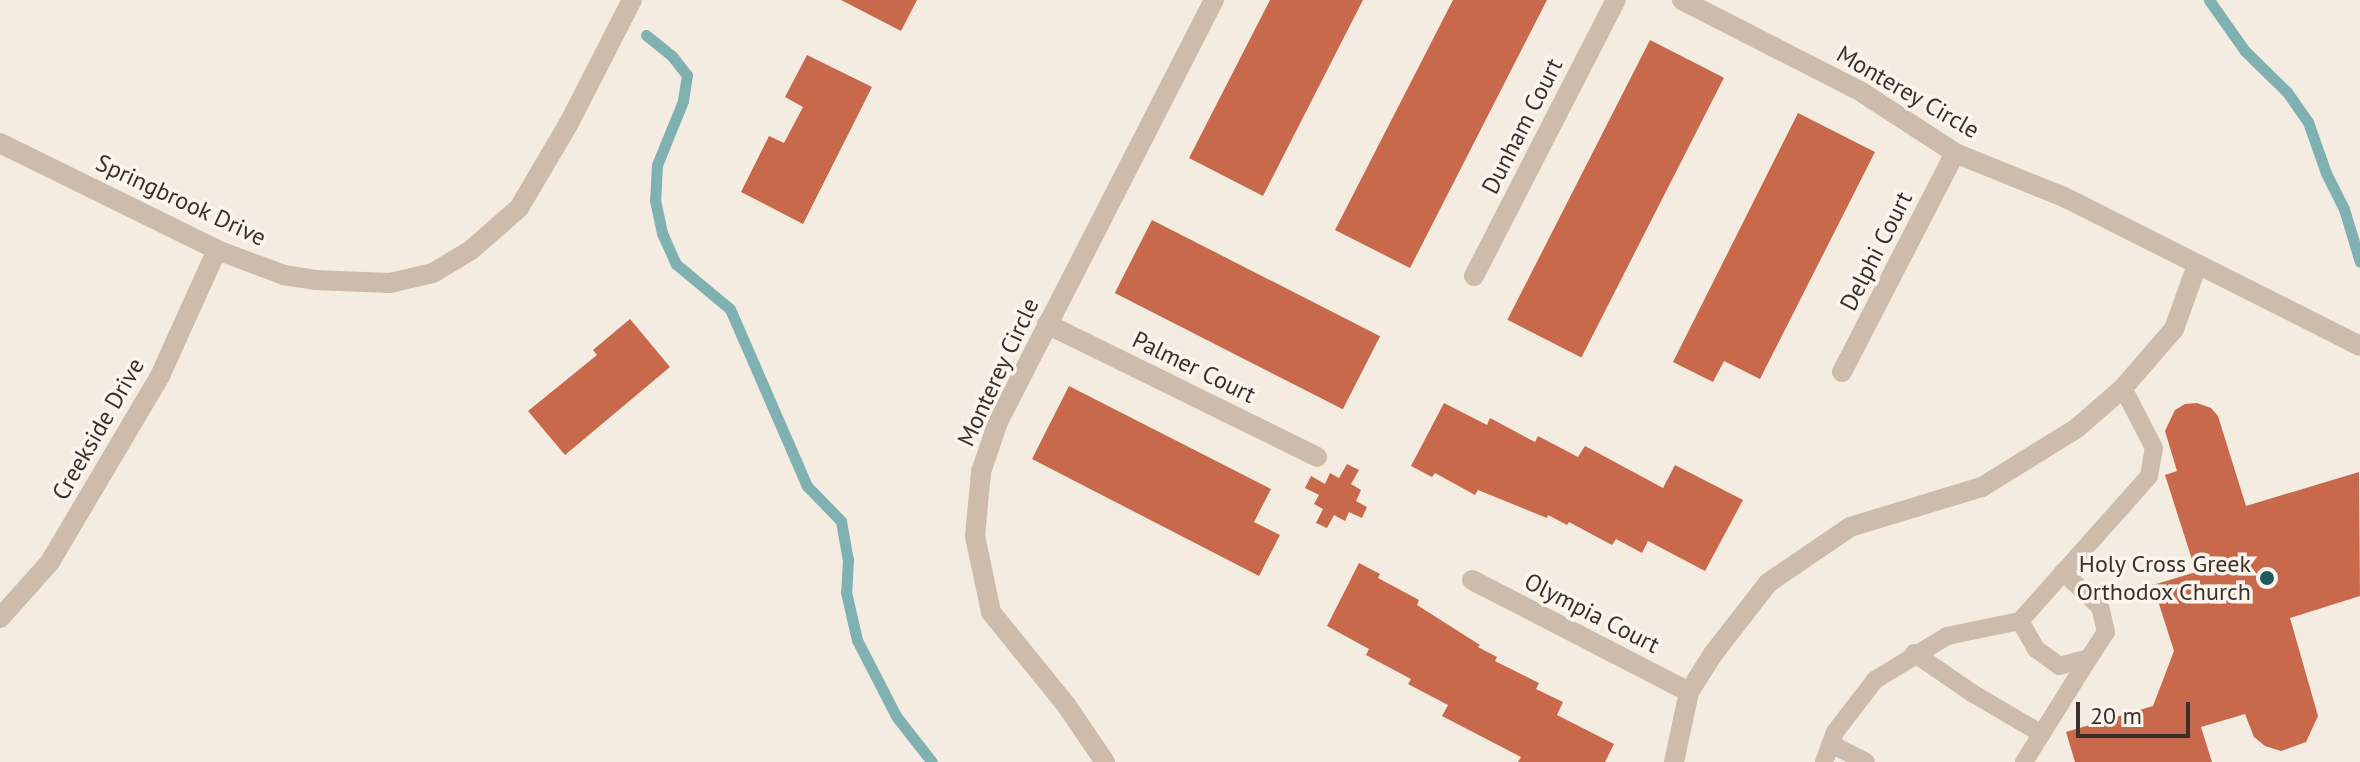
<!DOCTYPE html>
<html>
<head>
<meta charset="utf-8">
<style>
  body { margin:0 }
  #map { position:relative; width:2360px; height:762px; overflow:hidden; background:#f4ebe1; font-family:"PT Sans",sans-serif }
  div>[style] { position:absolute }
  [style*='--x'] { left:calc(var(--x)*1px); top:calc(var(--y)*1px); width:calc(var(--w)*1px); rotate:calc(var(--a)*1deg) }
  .stream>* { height:11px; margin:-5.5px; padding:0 5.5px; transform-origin:5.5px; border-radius:5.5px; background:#7fb0b2 }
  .building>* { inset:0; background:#c8694b; transform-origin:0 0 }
  .lane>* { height:18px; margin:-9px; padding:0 9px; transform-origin:9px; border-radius:9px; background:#cdbbac }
  .street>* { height:20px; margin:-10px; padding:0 10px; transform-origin:10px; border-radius:10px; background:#cdbbac }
  .dots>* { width:22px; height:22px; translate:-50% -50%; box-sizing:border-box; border:4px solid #fbf5ee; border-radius:50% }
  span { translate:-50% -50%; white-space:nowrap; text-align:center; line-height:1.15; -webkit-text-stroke:7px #fbf5ee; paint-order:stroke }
  .street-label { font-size:24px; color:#3b302b }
  .poi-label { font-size:24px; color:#3b302b }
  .right { translate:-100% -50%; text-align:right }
  .scale { position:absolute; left:2076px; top:702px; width:114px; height:36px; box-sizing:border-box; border:4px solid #3b302b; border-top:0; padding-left:10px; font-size:24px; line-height:28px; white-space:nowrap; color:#3b302b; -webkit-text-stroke:6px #fbf5ee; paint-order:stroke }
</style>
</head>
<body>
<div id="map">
  <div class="stream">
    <i style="--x:2209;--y:0;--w:62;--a:54.8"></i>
    <i style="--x:2245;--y:51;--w:59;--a:44.3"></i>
    <i style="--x:2287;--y:92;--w:37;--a:55"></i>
    <i style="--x:2308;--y:122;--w:54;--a:70.6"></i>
    <i style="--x:2326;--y:173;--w:40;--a:63.4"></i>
    <i style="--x:2344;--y:209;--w:55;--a:73.2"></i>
    <i style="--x:646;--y:35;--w:33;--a:39"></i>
    <i style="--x:672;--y:56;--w:24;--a:52"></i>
    <i style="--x:687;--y:75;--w:26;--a:99"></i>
    <i style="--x:683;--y:101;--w:69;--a:112.1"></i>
    <i style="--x:657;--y:165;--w:35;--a:93"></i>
    <i style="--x:655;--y:200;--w:34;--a:78"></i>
    <i style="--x:662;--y:233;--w:34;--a:66"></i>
    <i style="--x:676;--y:264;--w:70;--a:39.8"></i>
    <i style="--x:730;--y:309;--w:193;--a:66.5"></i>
    <i style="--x:807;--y:486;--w:49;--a:45.8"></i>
    <i style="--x:841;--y:521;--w:39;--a:80"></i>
    <i style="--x:848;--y:559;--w:33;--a:93"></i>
    <i style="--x:846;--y:592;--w:49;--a:77.1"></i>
    <i style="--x:857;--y:640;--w:85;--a:62.8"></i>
    <i style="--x:896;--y:716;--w:58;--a:52"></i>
  </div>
  <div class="building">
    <i style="clip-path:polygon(841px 0,917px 0,901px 31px)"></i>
    <i style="clip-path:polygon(1270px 0,1363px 0,1263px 196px,1189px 158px)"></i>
    <i style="clip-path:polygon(1453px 0,1547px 0,1410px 268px,1335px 230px)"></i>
    <i style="left:1650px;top:40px;width:83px;height:314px;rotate:27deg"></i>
    <i style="clip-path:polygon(807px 55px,872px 87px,803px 224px,741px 192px,769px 136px,784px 143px,803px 107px,785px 97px)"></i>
    <i style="clip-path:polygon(1798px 113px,1875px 152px,1760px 379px,1724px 361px,1713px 382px,1673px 362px)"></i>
    <i style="left:1152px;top:220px;width:256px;height:82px;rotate:27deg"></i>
    <i style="clip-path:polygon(630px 319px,670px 367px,565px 455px,528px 411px,597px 355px,593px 350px)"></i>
    <i style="clip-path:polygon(1069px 386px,1271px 489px,1254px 522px,1280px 535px,1259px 576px,1032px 459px)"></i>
    <i style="clip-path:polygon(1444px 403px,1487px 425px,1490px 418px,1535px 442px,1538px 436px,1578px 457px,1585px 446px,1663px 488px,1675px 465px,1743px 500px,1705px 571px,1648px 541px,1642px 553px,1616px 539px,1612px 545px,1569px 522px,1567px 525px,1548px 515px,1547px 518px,1478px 490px,1475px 495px,1435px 473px,1432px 477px,1411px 466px)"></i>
    <i style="clip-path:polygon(2197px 403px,2211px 408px,2218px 416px,2246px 506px,2359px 472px,2360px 596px,2290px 618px,2318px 716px,2306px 742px,2281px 751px,2265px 746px,2254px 737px,2245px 714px,2201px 727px,2212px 762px,2075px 762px,2066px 732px,2153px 706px,2174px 651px,2153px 585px,2196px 572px,2165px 475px,2177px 471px,2165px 431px,2175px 410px,2185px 404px)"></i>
    <i style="clip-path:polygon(1347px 464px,1359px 470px,1351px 484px,1361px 490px,1356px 501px,1367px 507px,1362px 518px,1349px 512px,1345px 521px,1334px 515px,1327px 528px,1316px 523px,1323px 509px,1314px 504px,1319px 495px,1305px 488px,1311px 476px,1325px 484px,1330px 473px,1339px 478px)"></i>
    <i style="clip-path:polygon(1359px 563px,1380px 574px,1378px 578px,1419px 600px,1417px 605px,1480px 645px,1478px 647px,1497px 657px,1495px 661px,1539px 683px,1536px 689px,1563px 702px,1557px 715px,1614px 744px,1605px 762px,1518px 762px,1521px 757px,1442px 716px,1448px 705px,1408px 684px,1411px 679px,1366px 655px,1369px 649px,1327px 626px)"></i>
  </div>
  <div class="lane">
    <i style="--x:2020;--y:621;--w:32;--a:60"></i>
    <i style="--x:2036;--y:649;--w:29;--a:36"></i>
    <i style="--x:2059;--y:666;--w:31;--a:-15"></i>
    <i style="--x:2089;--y:658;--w:31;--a:-57"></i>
    <i style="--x:2106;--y:632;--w:26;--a:-103"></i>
    <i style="--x:2100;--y:607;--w:51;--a:-136.6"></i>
    <i style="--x:1914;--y:653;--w:70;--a:34.6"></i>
    <i style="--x:1972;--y:693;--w:81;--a:30.4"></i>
    <i style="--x:1831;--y:744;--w:39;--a:27"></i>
    <i style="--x:1824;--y:762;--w:32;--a:-70"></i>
    <i style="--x:1835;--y:732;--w:66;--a:-52.4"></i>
    <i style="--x:1875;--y:680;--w:84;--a:-31.4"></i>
    <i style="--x:1947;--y:636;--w:75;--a:-11.6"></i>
    <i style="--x:2020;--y:621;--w:194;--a:-48.3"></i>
    <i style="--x:2149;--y:476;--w:28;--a:-80"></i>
    <i style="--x:2154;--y:448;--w:68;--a:-117.3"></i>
    <i style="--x:2024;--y:762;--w:123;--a:-58"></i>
  </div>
  <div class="street">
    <i style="--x:1682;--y:0;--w:200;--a:27.1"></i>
    <i style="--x:1860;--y:91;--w:113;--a:33.1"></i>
    <i style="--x:1955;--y:153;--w:118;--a:22"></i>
    <i style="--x:2064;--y:197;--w:331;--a:26.7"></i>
    <i style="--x:0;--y:143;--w:242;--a:26.2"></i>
    <i style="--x:217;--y:250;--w:72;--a:20.5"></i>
    <i style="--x:284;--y:275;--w:30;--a:9"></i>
    <i style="--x:314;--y:280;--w:76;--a:2.3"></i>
    <i style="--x:390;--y:283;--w:44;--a:-13.1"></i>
    <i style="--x:433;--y:273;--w:44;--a:-31.2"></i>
    <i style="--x:471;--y:250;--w:64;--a:-41.2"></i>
    <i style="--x:519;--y:208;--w:99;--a:-59.5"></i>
    <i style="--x:569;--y:123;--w:138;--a:-62.9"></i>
    <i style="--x:1474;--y:276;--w:310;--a:-62.8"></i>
    <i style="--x:1047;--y:324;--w:301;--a:26.2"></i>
    <i style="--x:1842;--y:372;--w:246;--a:-62.7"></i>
    <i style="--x:1472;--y:580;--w:244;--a:27.3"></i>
    <i style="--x:0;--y:618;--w:75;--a:-48.2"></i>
    <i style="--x:50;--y:562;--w:216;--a:-59.4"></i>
    <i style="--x:160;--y:376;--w:138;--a:-65.7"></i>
    <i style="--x:1105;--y:762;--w:68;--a:-124.2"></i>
    <i style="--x:1067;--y:706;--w:121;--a:-129"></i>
    <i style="--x:991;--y:612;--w:78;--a:-101.9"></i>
    <i style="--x:975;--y:536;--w:64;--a:-84.6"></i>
    <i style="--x:981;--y:472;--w:53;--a:-71.2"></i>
    <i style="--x:998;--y:422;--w:474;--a:-62.9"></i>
    <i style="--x:1674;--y:762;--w:72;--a:-77.9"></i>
    <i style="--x:1689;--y:692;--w:45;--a:-57.7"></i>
    <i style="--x:1713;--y:654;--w:90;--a:-52.2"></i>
    <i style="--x:1768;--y:583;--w:99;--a:-34.3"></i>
    <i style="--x:1850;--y:527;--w:138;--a:-16.9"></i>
    <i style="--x:1982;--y:487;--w:112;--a:-31.8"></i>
    <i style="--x:2077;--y:428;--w:61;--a:-41"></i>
    <i style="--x:2123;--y:388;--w:78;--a:-49.2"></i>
    <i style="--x:2174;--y:329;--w:68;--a:-70.2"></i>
  </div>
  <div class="dots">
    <i style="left:2267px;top:578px;background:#1f5a5e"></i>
  </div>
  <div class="street-label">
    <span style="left:1908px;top:92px;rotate:30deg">Monterey Circle</span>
    <span style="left:1522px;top:126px;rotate:-63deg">Dunham Court</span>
    <span style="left:181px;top:200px;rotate:25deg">Springbrook Drive</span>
    <span style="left:1876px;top:251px;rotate:-63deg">Delphi Court</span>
    <span style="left:1194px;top:367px;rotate:26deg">Palmer Court</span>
    <span style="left:998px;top:372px;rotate:-65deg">Monterey Circle</span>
    <span style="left:98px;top:429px;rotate:-60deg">Creekside Drive</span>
    <span style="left:1592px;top:613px;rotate:27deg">Olympia Court</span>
  </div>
  <div class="poi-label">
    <span class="right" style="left:2251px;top:578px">Holy Cross Greek<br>Orthodox Church</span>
  </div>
  <div class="scale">20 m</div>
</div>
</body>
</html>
